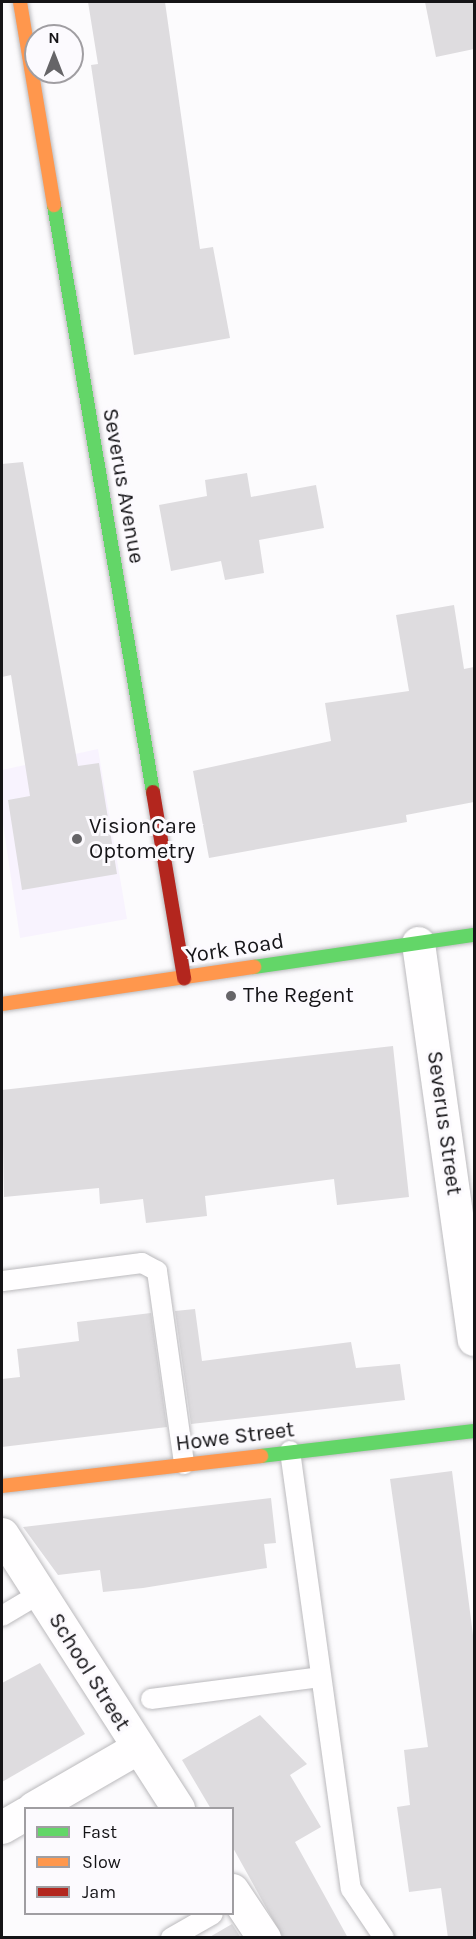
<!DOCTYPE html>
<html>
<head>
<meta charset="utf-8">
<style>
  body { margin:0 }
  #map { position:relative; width:476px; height:1939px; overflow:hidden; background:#fcfbfd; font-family:Karla,sans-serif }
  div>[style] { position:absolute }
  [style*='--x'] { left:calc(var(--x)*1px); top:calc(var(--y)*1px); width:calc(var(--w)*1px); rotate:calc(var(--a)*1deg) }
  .built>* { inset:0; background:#f8f3fe }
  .building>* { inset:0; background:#dedcdf }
  .roads { filter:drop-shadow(0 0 2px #bbbabd) drop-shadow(0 0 2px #bbbabd) }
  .lane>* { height:20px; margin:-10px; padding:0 10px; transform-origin:10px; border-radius:10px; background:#fffeff }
  .street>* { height:33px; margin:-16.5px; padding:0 16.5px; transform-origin:16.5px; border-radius:16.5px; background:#fffeff }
  .fast>* { height:14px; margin:-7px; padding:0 7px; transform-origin:7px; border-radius:7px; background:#63d668 }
  .slow>* { height:14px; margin:-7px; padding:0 7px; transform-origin:7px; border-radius:7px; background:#ff974d }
  .jam>* { height:14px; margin:-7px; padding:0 7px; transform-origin:7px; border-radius:7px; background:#b3261e }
  .dots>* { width:16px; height:16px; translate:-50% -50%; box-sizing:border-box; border:3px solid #fcfafe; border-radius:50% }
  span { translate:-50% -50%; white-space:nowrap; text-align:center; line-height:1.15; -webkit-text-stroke:6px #fcfafe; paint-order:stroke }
  .street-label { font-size:22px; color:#151417 }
  .poi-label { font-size:22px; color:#151417 }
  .left { translate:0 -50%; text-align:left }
  .frame { position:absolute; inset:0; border:3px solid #151417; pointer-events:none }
  .legend { position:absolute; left:24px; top:1807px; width:210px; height:108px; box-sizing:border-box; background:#fcfafe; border:2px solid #a09ea2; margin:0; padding:8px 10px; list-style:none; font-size:18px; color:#151417 }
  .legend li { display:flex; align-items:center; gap:12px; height:30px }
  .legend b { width:30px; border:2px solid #a09ea2 }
  .north { position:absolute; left:24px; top:24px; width:60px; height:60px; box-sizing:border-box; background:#fcfafe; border:2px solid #a09ea2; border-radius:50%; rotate:0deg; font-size:16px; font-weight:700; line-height:24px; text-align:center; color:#151417 }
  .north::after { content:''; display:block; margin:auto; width:21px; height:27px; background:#666568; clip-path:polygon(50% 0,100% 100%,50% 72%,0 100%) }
</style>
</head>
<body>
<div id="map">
  <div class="built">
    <i style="clip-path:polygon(98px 749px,127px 919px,20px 938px,2px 817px,2px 770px)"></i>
  </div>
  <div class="building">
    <i style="clip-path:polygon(88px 2px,165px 2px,200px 249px,213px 247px,230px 338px,134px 355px,91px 65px,98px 64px)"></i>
    <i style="clip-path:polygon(425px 2px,474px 2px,474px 49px,436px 57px)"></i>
    <i style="clip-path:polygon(23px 462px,78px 766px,99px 763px,117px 874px,22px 890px,8px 800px,30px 796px,11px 675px,2px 677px,2px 464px)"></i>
    <i style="clip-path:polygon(247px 473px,251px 497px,316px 485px,324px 528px,259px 540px,264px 573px,225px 580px,221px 561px,171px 571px,159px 505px,207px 496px,205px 480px)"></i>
    <i style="clip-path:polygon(454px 605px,464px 669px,474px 667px,474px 802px,406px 815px,407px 822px,209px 858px,193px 771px,331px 741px,325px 703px,409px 691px,396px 615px)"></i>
    <i style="clip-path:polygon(393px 1046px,409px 1197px,337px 1205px,334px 1179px,205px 1196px,207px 1216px,146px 1223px,143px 1199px,100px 1204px,99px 1188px,4px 1197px,2px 1090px)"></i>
    <i style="clip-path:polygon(195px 1309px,202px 1361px,351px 1342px,356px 1368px,400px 1364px,405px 1400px,191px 1424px,175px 1311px)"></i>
    <i style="clip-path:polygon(151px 1313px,167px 1427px,2px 1447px,2px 1379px,20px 1377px,17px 1349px,79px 1341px,77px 1322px)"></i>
    <i style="clip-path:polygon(452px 1471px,474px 1643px,474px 1938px,448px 1938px,441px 1888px,409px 1892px,397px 1807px,410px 1805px,404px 1750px,428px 1747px,390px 1479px)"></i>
    <i style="clip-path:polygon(271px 1498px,276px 1543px,264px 1544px,267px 1568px,143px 1588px,103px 1592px,100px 1570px,58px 1575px,23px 1527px)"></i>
    <i style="clip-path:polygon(40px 1663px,85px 1734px,2px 1782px,2px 1683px)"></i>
    <i style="clip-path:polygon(260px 1715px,307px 1764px,290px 1775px,321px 1827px,295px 1842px,348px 1938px,283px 1938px,232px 1846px,232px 1809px,211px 1809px,182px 1760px)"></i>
    <i style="clip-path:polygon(232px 1924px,241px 1938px,208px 1938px)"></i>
  </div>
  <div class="roads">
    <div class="lane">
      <i style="--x:3;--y:1281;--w:140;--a:-7.4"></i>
      <i style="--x:142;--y:1263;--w:17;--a:28"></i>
      <i style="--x:157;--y:1271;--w:195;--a:82"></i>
      <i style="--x:290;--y:1451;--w:442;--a:82.1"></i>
      <i style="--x:351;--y:1889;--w:59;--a:56"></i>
      <i style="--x:2;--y:1616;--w:43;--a:-30.7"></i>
      <i style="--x:151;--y:1699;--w:170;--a:-7.4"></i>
      <i style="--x:171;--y:1938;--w:48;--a:-29.7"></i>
    </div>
    <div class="street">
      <i style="--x:418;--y:943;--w:400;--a:82"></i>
      <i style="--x:2;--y:1534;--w:326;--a:57.3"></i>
      <i style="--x:33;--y:1808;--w:120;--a:-30"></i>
      <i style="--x:2;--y:1827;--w:28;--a:-30"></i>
      <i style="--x:232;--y:1890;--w:58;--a:56.3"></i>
    </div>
    <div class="fast">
      <i style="--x:54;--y:205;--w:595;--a:80.43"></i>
      <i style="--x:254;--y:967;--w:222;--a:-8.3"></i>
      <i style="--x:261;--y:1456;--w:214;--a:-6.7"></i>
    </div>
    <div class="slow">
      <i style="--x:20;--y:2;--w:206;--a:80.5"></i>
      <i style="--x:2;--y:1004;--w:255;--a:-8.4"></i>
      <i style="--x:2;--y:1486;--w:261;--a:-6.6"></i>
    </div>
    <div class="jam">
      <i style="--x:153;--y:792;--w:189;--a:80.5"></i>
    </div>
  </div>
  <div class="dots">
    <i style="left:77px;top:839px;background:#666568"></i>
    <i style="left:231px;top:996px;background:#666568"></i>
  </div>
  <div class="street-label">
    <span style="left:123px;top:486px;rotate:80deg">Severus Avenue</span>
    <span style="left:235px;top:949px;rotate:-9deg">York Road</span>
    <span style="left:444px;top:1123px;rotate:82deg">Severus Street</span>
    <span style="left:235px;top:1437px;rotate:-7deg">Howe Street</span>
    <span style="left:89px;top:1672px;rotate:58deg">School Street</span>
  </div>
  <div class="poi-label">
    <span class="left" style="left:89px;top:839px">VisionCare<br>Optometry</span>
    <span class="left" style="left:243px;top:996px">The Regent</span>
  </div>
  <div class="frame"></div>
  <ul class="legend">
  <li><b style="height:8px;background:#63d668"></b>Fast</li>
  <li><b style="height:8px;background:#ff974d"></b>Slow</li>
  <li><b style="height:8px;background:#b3261e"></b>Jam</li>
  </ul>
  <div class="north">N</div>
</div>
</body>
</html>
